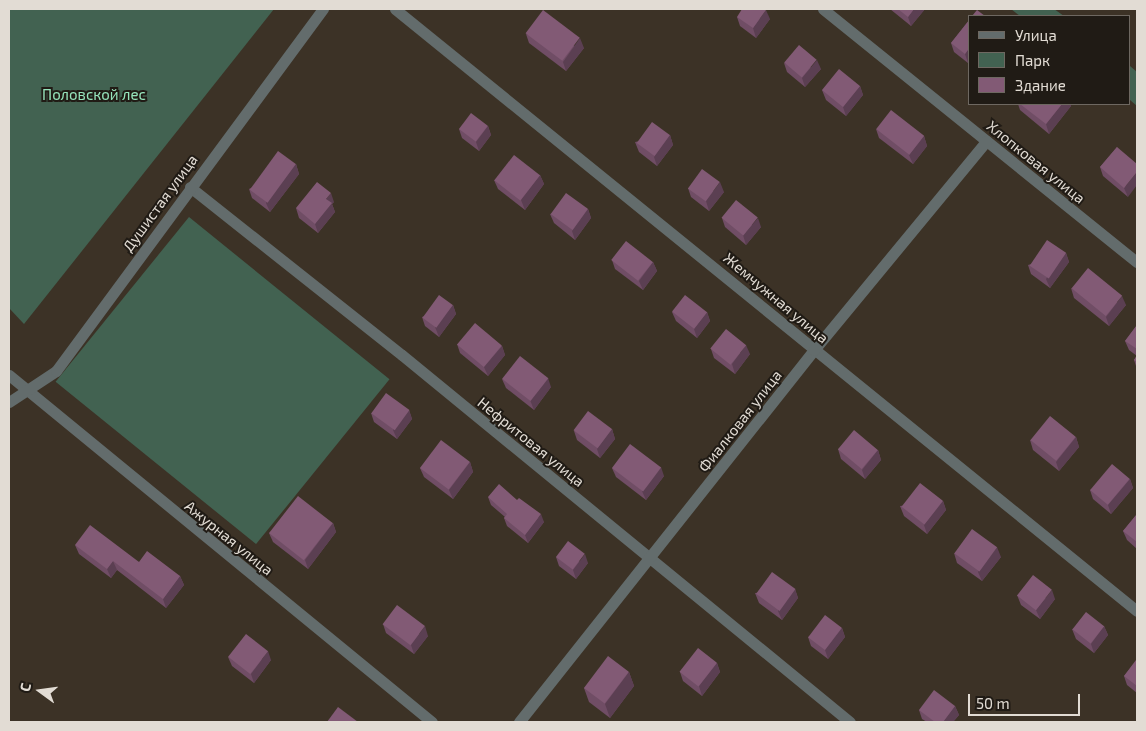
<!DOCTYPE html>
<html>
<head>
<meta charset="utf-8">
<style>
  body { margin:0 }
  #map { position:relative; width:1146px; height:731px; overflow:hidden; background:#3c3226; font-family:"Exo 2",sans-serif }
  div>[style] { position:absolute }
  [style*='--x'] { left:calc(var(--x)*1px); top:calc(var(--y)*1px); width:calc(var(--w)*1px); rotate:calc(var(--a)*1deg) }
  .green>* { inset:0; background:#426251; transform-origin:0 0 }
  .minor>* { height:11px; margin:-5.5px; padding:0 5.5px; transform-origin:5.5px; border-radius:5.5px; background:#636c6c }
  .wall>* { inset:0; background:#704d65 }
  .shaded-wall>* { inset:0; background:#5b3f52 }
  .building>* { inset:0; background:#825a75; transform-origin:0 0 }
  span { translate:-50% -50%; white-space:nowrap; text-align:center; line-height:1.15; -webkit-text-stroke:4px #201b15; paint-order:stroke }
  .park-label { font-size:15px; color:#96e4bc }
  .street-label { font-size:15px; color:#e2dcd4 }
  .frame { position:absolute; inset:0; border:10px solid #e2dcd4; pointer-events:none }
  .legend { position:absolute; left:968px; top:15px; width:162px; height:90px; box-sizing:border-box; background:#201b15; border:1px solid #6e6861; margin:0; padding:6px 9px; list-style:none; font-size:15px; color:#e2dcd4 }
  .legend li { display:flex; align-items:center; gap:10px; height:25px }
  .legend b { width:25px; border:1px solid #6e6861 }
  .north { position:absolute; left:15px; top:666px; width:50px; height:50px; -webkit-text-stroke:4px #201b15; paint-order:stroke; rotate:284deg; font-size:14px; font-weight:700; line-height:20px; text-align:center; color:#e2dcd4 }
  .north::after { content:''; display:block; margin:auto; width:18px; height:22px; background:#e2dcd4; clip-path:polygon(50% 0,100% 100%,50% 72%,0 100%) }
  .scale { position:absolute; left:968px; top:694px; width:112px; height:22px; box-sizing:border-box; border:2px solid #e2dcd4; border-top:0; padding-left:6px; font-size:15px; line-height:18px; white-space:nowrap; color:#e2dcd4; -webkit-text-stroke:4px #201b15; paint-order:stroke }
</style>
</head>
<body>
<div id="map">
  <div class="green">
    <i style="clip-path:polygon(9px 9px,274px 9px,24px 324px,9px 308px)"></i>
    <i style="clip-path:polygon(1011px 9px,1054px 9px,1064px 16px,1020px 16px)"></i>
    <i style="clip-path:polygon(1130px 66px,1137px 72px,1137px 106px,1130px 100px)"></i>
    <i style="left:189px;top:217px;width:258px;height:212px;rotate:39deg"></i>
  </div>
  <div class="minor">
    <i style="--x:395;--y:9;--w:955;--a:39.05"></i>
    <i style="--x:823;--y:9;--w:403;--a:38.9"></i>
    <i style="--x:190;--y:187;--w:270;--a:38.4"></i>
    <i style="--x:402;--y:355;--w:579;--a:39.32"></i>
    <i style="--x:9;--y:375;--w:547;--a:39.36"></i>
    <i style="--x:9;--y:402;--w:56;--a:-33.4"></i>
    <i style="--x:56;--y:371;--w:450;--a:-53.6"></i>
    <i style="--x:519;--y:722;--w:475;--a:-51.6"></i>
    <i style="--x:814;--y:350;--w:271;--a:-50.5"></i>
  </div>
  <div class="wall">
    <i style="clip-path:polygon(890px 9px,925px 9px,911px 26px)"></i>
    <i style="clip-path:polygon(737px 17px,770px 19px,756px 38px,740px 26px)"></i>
    <i style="clip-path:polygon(970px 19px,968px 63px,954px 52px,951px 43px)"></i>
    <i style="clip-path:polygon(526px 34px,584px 48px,566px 71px,529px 43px)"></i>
    <i style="clip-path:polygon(784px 63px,821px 69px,805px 87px,787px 72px)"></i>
    <i style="clip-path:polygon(860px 86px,863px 95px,846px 116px,826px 100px,822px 90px)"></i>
    <i style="clip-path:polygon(1018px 104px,1071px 104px,1071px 106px,1049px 134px,1020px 110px)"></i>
    <i style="clip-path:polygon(488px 126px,491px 135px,479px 151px,462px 138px,459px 129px)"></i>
    <i style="clip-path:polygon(876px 129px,924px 136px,927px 146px,913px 164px,879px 138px)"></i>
    <i style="clip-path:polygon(670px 135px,673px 145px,657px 166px,639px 152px,635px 142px)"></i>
    <i style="clip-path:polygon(1117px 147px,1128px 197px,1103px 176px,1100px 167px)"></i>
    <i style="clip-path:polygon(296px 164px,299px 174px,270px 212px,252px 198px,249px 189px)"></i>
    <i style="clip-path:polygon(540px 175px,544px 184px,525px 210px,498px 189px,494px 180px)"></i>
    <i style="clip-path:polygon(688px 188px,724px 192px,709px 211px,691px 197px)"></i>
    <i style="clip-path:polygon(334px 202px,332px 204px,335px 212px,318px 233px,299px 218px,296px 208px)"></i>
    <i style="clip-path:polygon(588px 209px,591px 218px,575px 240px,554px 223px,550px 214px)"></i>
    <i style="clip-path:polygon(722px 218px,761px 227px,746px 245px,725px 227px)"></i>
    <i style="clip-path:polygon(1066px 253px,1069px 262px,1050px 288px,1031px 274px,1028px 265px)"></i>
    <i style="clip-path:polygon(612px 260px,653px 262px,657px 271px,643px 290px,615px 269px)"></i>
    <i style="clip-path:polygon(1071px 288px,1126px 305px,1109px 326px,1074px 298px)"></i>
    <i style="clip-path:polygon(453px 305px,456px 314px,439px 337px,425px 326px,422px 317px)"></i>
    <i style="clip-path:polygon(672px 312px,707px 312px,710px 321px,697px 338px,676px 321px)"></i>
    <i style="clip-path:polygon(1137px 325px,1137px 369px,1134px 360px,1137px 356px,1129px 350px,1125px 341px)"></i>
    <i style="clip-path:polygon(457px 344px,502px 346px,505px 355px,488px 376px,460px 353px)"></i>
    <i style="clip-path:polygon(711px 349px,750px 354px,735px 374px,714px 358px)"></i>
    <i style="clip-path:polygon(502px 379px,551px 387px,534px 410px,506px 388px)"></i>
    <i style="clip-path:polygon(409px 410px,412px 419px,397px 439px,374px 422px,371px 413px)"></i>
    <i style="clip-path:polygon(612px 429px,615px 439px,600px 458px,577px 440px,574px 431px)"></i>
    <i style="clip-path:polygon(1076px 437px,1079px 447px,1059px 471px,1033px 450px,1030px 440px)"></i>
    <i style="clip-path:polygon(838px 449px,878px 450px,881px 460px,865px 479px,841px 459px)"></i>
    <i style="clip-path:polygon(470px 462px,473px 472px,453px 499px,424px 477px,420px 468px)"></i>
    <i style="clip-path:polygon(612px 468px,664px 476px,646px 500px,616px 477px)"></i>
    <i style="clip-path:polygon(1130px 479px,1133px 488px,1111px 514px,1093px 499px,1090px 490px)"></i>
    <i style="clip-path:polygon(488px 497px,517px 500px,544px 522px,528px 543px,507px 526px,504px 518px,505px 517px,491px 505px)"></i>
    <i style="clip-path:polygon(943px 501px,946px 510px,927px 534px,904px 516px,900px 506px)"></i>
    <i style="clip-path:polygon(1137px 514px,1137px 549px,1127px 540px,1123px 531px)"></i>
    <i style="clip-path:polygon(333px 523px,336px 532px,308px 569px,273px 542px,269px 533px)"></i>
    <i style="clip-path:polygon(75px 545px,139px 562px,180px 576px,184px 585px,166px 608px,117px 570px,111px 578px,79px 554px)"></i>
    <i style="clip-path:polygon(954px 553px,1001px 557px,982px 581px,957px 563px)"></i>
    <i style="clip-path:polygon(556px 557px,588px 563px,576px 579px,559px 566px)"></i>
    <i style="clip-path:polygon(795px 589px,798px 598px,782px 620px,759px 603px,755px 593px)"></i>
    <i style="clip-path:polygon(1017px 595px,1055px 599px,1040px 619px,1021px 605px)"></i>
    <i style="clip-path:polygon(383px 624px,428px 636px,414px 654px,386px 633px)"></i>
    <i style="clip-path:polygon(1104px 626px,1108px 635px,1094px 653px,1076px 639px,1072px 629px)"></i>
    <i style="clip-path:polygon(842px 628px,845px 637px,828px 659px,811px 646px,808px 637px)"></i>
    <i style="clip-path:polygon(228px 657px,271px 660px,254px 683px,232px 666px)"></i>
    <i style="clip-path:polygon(1137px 660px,1137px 693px,1127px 685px,1124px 676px)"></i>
    <i style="clip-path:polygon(717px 663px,720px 672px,702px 696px,683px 681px,680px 672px)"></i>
    <i style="clip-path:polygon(629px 672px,634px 686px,610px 718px,589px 702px,584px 688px)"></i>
    <i style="clip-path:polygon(955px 706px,959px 715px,953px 722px,927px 722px,922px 719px,919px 710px)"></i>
  </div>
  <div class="shaded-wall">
    <i style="clip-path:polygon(914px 9px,925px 9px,911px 26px,908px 17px)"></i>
    <i style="clip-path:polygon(766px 10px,770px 19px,756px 38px,753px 28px)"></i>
    <i style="clip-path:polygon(580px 38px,584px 48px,566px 71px,563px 62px)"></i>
    <i style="clip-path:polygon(970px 47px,970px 61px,968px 63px,965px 54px)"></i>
    <i style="clip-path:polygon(817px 60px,821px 69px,805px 87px,802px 78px)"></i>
    <i style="clip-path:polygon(860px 86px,863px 95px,846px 116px,843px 107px)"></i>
    <i style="clip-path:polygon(1062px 104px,1071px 104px,1071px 106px,1049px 134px,1046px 124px)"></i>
    <i style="clip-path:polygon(488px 126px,491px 135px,479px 151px,476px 142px)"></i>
    <i style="clip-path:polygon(670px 135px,673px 145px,657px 166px,654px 157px)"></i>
    <i style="clip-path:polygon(924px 136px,927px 146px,913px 164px,909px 155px)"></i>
    <i style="clip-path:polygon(296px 164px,299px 174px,270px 212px,266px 203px)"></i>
    <i style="clip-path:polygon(1137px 172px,1137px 185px,1128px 197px,1124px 188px)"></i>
    <i style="clip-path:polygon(540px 175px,544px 184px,525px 210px,521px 200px)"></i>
    <i style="clip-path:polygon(720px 182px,724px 192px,709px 211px,706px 201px)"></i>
    <i style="clip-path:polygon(331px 193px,334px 202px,332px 204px,335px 212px,318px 233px,315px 224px,326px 199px)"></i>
    <i style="clip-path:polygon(588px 209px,591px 218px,575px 240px,572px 231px)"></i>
    <i style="clip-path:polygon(758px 218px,761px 227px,746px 245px,743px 235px)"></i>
    <i style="clip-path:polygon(1066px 253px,1069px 262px,1050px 288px,1046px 279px)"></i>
    <i style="clip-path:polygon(653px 262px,657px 271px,643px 290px,639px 281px)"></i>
    <i style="clip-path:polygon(1122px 296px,1126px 305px,1109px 326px,1106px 317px)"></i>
    <i style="clip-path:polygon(453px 305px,456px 314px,439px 337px,435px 327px)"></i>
    <i style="clip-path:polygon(707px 312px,710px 321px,697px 338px,694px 329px)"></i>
    <i style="clip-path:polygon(746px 345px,750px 354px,735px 374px,732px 364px)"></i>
    <i style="clip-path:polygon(502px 346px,505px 355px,488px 376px,484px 367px)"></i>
    <i style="clip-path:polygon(548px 378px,551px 387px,534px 410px,530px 400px)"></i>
    <i style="clip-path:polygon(409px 410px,412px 419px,397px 439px,393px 430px)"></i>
    <i style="clip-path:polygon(612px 429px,615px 439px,600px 458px,597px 449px)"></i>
    <i style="clip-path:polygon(1076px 437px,1079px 447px,1059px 471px,1056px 462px)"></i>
    <i style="clip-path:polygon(878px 450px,881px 460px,865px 479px,862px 470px)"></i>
    <i style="clip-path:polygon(470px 462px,473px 472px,453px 499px,449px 490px)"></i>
    <i style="clip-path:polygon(661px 467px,664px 476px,646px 500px,642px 491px)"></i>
    <i style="clip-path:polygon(1130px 479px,1133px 488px,1111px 514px,1108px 505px)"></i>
    <i style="clip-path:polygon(943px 501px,946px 510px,927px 534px,924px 525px)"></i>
    <i style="clip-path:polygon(541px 514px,544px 522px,528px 543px,525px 535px)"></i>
    <i style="clip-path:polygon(333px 523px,336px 532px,308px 569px,305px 560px)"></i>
    <i style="clip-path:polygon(997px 547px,1001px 557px,982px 581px,978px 572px)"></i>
    <i style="clip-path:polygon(585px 554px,588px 563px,576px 579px,573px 570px)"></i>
    <i style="clip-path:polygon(113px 561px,117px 570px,111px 578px,107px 569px)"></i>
    <i style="clip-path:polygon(180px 576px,184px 585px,166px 608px,163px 599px)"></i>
    <i style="clip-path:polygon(795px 589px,798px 598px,782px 620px,778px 611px)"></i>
    <i style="clip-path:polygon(1052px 590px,1055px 599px,1040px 619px,1036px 610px)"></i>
    <i style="clip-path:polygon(425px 626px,428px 636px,414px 654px,411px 645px)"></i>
    <i style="clip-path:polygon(1104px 626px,1108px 635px,1094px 653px,1091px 644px)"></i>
    <i style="clip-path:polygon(842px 628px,845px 637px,828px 659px,825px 650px)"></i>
    <i style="clip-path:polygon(268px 651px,271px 660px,254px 683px,251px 674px)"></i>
    <i style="clip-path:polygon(717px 663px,720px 672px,702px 696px,699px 686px)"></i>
    <i style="clip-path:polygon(629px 672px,634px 686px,610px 718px,605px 704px)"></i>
    <i style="clip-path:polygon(955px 706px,959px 715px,953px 722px,943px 722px)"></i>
  </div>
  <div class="building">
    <i style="clip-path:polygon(742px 9px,765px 9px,766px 10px,753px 28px,737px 17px)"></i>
    <i style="clip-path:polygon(898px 9px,914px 9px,908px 17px)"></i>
    <i style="left:543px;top:10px;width:46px;height:29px;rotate:37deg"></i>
    <i style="clip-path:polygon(977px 10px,985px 16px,972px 16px)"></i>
    <i style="clip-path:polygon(970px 19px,970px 47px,965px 54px,951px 43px)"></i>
    <i style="left:799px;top:45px;width:23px;height:23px;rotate:40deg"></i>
    <i style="left:839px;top:69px;width:27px;height:27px;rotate:39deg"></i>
    <i style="clip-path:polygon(1020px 104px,1062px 104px,1046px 124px)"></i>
    <i style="left:891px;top:110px;width:42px;height:24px;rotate:38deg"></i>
    <i style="left:471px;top:113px;width:21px;height:20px;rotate:37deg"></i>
    <i style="left:652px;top:122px;width:22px;height:26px;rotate:36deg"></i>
    <i style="clip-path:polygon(1117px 147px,1137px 164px,1137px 172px,1124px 188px,1100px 167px)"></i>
    <i style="left:278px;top:151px;width:22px;height:48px;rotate:36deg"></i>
    <i style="left:514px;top:155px;width:33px;height:32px;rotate:38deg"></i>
    <i style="left:702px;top:169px;width:22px;height:24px;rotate:36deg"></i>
    <i style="clip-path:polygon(317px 182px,331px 193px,326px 199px,332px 203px,315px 224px,296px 208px)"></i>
    <i style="left:566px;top:193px;width:27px;height:26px;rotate:36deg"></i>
    <i style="left:736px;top:200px;width:28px;height:23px;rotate:39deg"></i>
    <i style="left:1047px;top:240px;width:23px;height:31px;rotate:34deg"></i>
    <i style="left:626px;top:241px;width:34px;height:24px;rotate:38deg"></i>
    <i style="left:1088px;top:268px;width:44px;height:26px;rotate:39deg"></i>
    <i style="left:439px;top:295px;width:17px;height:28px;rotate:36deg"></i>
    <i style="left:685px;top:295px;width:28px;height:21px;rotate:38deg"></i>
    <i style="left:475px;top:323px;width:35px;height:28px;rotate:40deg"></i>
    <i style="clip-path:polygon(1137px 325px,1137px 349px,1125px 341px)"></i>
    <i style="left:726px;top:329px;width:26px;height:25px;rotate:39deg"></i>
    <i style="clip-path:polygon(1137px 355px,1137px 362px,1134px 360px)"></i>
    <i style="left:520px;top:356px;width:36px;height:29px;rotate:38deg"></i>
    <i style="left:386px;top:393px;width:29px;height:25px;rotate:36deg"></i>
    <i style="left:588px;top:411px;width:30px;height:24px;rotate:37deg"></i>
    <i style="left:1050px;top:416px;width:33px;height:31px;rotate:39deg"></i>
    <i style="left:854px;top:430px;width:31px;height:25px;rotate:40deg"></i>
    <i style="left:441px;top:440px;width:36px;height:35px;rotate:37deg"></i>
    <i style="left:630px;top:444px;width:39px;height:30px;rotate:37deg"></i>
    <i style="left:1112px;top:464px;width:23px;height:34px;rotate:40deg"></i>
    <i style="left:920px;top:483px;width:29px;height:30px;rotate:38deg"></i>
    <i style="clip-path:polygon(499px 484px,517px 500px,519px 498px,541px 514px,525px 535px,504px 518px,507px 514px,488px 497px)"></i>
    <i style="left:298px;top:496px;width:44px;height:47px;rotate:38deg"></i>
    <i style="clip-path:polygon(1137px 514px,1137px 542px,1123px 531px)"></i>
    <i style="clip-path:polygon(90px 525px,139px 562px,147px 551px,180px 576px,163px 599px,113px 561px,107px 569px,75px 545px)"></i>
    <i style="left:972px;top:529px;width:31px;height:30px;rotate:36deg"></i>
    <i style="left:568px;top:541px;width:21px;height:20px;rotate:37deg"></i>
    <i style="left:772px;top:572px;width:29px;height:27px;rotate:36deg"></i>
    <i style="left:1033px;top:575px;width:24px;height:26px;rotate:38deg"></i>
    <i style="left:397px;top:605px;width:35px;height:24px;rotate:37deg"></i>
    <i style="left:1086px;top:612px;width:23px;height:22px;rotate:38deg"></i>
    <i style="left:825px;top:615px;width:21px;height:28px;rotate:37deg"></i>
    <i style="left:246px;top:634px;width:28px;height:29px;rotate:38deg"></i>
    <i style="left:698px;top:648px;width:24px;height:30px;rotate:38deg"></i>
    <i style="left:608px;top:656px;width:26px;height:40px;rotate:37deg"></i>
    <i style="clip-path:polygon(1136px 660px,1137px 660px,1137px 686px,1124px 676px)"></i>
    <i style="clip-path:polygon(934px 690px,955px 706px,943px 722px,935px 722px,919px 710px)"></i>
    <i style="clip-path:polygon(338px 707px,358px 722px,327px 722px)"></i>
  </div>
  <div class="park-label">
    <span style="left:94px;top:95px">Половской лес</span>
  </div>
  <div class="street-label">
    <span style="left:1036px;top:162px;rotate:39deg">Хлопковая улица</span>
    <span style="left:160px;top:203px;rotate:-54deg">Душистая улица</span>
    <span style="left:776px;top:298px;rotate:40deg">Жемчужная улица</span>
    <span style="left:740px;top:421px;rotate:-52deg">Фиалковая улица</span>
    <span style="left:531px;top:442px;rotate:39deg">Нефритовая улица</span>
    <span style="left:229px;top:538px;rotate:39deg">Ажурная улица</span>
  </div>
  <div class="frame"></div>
  <ul class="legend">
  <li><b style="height:6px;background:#636c6c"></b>Улица</li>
  <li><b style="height:14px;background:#426251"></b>Парк</li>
  <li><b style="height:14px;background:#825a75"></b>Здание</li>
  </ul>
  <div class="north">С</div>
  <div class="scale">50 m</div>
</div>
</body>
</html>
